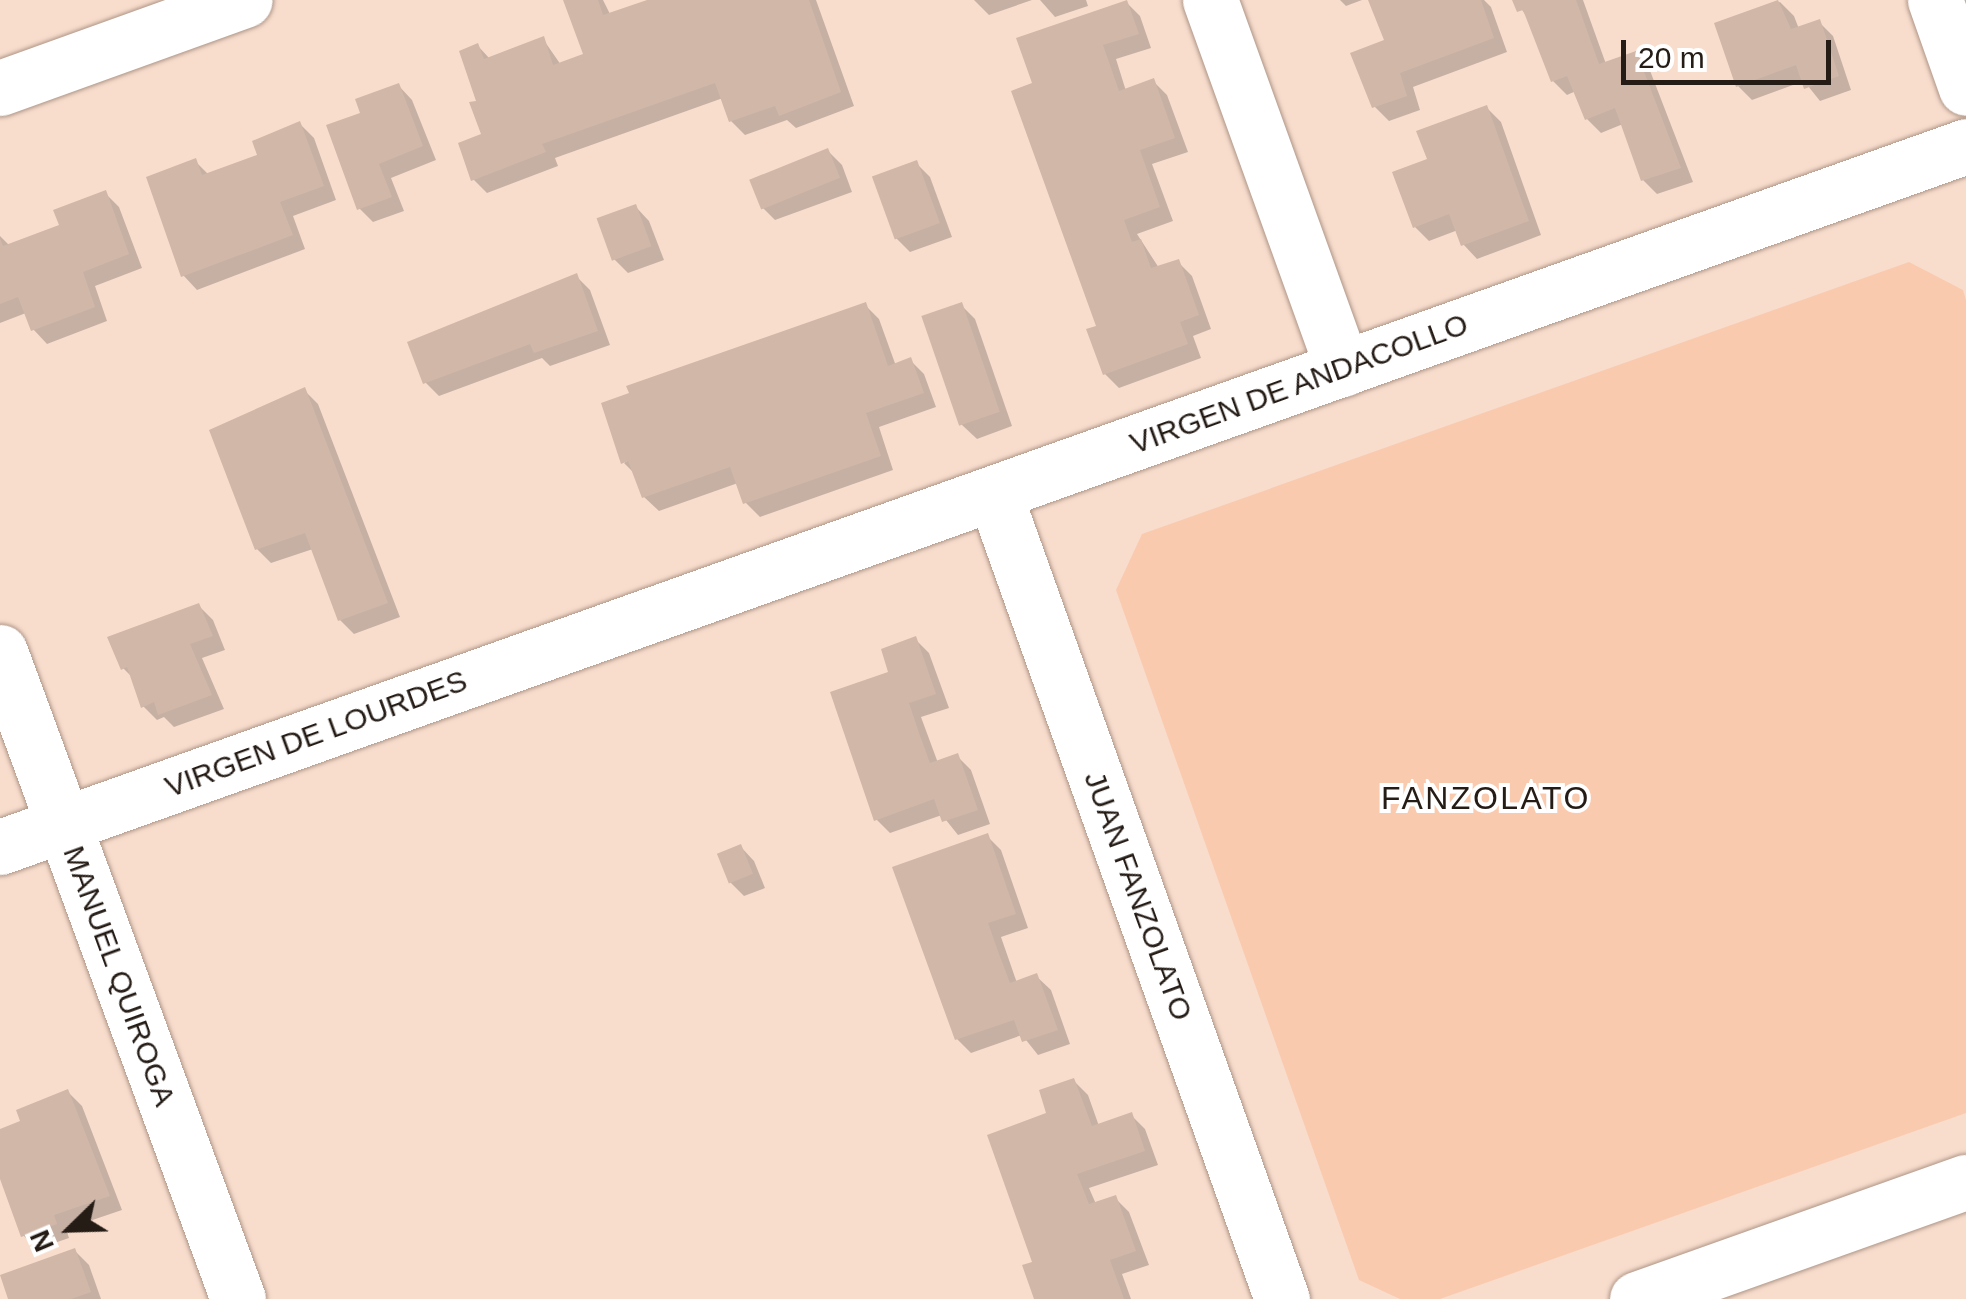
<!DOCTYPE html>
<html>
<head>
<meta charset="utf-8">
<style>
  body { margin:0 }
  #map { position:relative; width:1966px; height:1299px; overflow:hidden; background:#f8ddcd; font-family:Helvetica,sans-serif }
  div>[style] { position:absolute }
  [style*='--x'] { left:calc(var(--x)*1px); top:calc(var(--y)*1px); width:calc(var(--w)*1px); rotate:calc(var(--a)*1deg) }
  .green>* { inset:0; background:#facaae }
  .shadow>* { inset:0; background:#0003 }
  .building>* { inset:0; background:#d1b7a8; transform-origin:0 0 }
  .roads { filter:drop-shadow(0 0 2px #ae9586) drop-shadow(0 0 2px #ae9586) }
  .minor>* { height:55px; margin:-27.5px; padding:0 27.5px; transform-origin:27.5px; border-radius:27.5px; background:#fff }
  span { translate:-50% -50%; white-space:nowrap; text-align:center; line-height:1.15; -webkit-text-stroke:8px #fff; paint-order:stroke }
  .street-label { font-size:30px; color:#251c16 }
  .neighbourhood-label { font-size:32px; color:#251c16; letter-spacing:2.5px }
  .north { position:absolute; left:20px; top:1179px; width:100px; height:100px; -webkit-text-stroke:8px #fff; paint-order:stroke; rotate:247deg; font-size:28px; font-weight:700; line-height:40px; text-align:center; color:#251c16 }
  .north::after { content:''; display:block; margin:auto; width:35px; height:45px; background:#251c16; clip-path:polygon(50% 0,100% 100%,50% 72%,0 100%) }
  .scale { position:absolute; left:1621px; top:40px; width:210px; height:45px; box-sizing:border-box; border:5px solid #251c16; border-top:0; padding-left:12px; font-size:30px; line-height:35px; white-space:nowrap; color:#251c16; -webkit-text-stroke:8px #fff; paint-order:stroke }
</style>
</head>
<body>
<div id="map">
  <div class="green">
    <i style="clip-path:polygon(1909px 262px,1963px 290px,1966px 300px,1966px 1113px,1440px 1299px,1400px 1299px,1359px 1280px,1116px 590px,1142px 534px)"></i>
  </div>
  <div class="shadow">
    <i style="clip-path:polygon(566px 0,603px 0,611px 16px,656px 0,816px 0,854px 106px,796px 128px,787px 120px,745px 135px,731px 121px,723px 98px,555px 158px,558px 166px,487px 193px,473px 179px,485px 136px,478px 46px,490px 59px,543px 39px,561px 65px,586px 56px)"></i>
    <i style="clip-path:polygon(974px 0,1032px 0,989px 15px)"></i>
    <i style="clip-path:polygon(1040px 0,1086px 0,1088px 6px,1055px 17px)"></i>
    <i style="clip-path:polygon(1340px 0,1362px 0,1346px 6px)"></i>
    <i style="clip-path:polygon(1371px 0,1484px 0,1491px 7px,1507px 52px,1413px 87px,1420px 110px,1389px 121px,1375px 107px,1387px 41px)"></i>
    <i style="clip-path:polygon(1515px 0,1583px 0,1606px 64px,1635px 53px,1649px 68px,1693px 182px,1657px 194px,1643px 180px,1623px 124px,1601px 133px,1587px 119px,1576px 91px,1567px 95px,1553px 81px,1530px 21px)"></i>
    <i style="clip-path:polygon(1126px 2px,1140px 16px,1151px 48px,1116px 59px,1126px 91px,1153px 81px,1167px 95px,1188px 152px,1152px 164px,1173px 221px,1137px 234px,1159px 268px,1178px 262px,1192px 276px,1211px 329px,1193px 336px,1201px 358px,1119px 388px,1105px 374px,1099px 328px,1035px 85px)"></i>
    <i style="clip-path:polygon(1780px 2px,1794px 16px,1799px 29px,1819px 22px,1833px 36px,1851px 90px,1820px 101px,1804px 81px,1752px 100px,1738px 86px,1717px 24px)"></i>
    <i style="clip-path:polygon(398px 85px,412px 100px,436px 160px,391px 178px,404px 211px,373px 222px,359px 208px,363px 115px)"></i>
    <i style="clip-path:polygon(1487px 108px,1501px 122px,1541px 235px,1477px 259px,1463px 244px,1458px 230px,1429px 241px,1415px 227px,1430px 160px)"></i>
    <i style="clip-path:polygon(300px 124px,314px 138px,336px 200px,293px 216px,305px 249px,197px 290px,183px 275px,195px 161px,209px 175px,260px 156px)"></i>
    <i style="clip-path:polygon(828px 151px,842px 165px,852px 192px,775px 220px,761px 206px)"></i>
    <i style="clip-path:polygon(916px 163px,930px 177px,952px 237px,910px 252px,896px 238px)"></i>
    <i style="clip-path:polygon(105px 193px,119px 207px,142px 268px,95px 286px,107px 321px,47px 344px,33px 329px,26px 313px,0 323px,0 236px,10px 246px,62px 226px)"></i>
    <i style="clip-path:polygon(635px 206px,649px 221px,664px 260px,628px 273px,614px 259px)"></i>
    <i style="clip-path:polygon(576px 276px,590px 290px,610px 345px,550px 366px,542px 358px,439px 396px,425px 382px)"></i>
    <i style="clip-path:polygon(865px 305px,879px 319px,896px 366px,910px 360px,924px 374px,936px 407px,879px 427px,893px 470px,760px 517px,746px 503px,738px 483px,659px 511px,644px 497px,636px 475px,624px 463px)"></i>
    <i style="clip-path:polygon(961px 305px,975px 319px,1012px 426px,977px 439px,962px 425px)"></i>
    <i style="clip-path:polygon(304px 390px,318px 404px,400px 617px,354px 634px,340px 620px,313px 549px,271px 563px,257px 549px)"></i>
    <i style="clip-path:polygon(199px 606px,213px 620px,225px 650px,202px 658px,224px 709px,174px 727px,164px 717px,157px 720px,143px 706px,133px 678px,123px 668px)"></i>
    <i style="clip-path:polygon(915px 639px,929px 653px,949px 708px,921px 717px,938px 763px,957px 756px,971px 770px,990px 824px,958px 835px,942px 815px,890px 833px,876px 819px,891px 674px)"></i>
    <i style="clip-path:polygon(987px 836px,1001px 850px,1028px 928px,1001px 937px,1017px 983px,1036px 976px,1051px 990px,1070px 1044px,1038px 1055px,1022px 1035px,971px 1053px,957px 1039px)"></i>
    <i style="clip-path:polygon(740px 846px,754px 861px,765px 888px,744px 896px,730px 882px)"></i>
    <i style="clip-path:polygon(1074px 1081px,1088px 1095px,1099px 1126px,1131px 1115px,1145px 1129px,1158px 1165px,1089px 1188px,1096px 1204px,1115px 1198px,1129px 1212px,1149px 1265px,1122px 1274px,1131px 1299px,1036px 1299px,1035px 1263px,1049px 1115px)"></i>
    <i style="clip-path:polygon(68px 1092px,82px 1106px,122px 1210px,66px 1229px,69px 1238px,37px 1249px,23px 1235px,0 1171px,0 1131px,23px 1123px)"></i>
    <i style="clip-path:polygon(75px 1251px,89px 1265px,101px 1299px,11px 1299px)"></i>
  </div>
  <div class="building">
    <i style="clip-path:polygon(563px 0,598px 0,603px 15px,647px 0,809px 0,841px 92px,779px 116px,775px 106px,729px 122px,715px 83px,542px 144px,546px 152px,471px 181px,458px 143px,481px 134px,469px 102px,476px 101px,459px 51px,478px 43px,484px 59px,544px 36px,553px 65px,583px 54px)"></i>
    <i style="clip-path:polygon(1127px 0,1139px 34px,1103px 45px,1119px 91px,1154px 78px,1175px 138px,1140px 150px,1160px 207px,1124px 220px,1132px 242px,1141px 239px,1151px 268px,1179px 259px,1199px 315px,1180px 322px,1188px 344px,1103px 375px,1086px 329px,1096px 326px,1011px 91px,1032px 83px,1016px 38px)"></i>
    <i style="clip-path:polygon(1368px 0,1481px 0,1494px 38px,1400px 73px,1407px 96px,1372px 108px,1350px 53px,1384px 40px)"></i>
    <i style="clip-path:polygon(1512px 0,1576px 0,1599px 64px,1636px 51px,1681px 168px,1641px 181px,1615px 108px,1585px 120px,1567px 76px,1551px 82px,1523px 10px,1517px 12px)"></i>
    <i style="clip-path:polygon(1778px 0,1791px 29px,1820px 19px,1839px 76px,1804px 89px,1796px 65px,1736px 87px,1714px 23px)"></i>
    <i style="clip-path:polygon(399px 83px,423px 146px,379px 164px,392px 197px,357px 210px,326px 125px,360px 113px,355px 99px)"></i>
    <i style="clip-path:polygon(1487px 105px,1529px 221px,1461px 246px,1449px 214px,1413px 228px,1392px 172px,1427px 159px,1416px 131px)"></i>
    <i style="clip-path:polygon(300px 121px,324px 186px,280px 202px,293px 235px,181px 277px,146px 177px,196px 158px,202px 175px,257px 155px,252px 141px)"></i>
    <i style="left:828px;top:148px;width:32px;height:85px;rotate:68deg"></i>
    <i style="left:917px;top:160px;width:67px;height:48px;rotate:70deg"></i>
    <i style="clip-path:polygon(106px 190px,129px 254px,83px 272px,95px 307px,31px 331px,18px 297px,0 304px,0 238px,3px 246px,59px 225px,53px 210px)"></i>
    <i style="left:636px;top:204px;width:45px;height:42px;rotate:70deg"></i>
    <i style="clip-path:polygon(577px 273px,598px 331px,534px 353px,530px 344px,423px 384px,407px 342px)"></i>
    <i style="clip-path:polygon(866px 302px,888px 366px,911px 357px,924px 393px,866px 413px,881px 456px,743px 504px,730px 467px,642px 498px,628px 461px,621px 464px,601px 403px,629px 393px,626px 386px)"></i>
    <i style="left:962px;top:302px;width:116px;height:43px;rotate:71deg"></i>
    <i style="clip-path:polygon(305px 387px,388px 603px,338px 621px,305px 533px,255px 550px,209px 430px)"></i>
    <i style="clip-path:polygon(199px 603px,213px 636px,190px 644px,212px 695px,158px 715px,154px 702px,141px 708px,127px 667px,121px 670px,107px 637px)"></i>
    <i style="clip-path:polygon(916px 636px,936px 694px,909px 703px,919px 733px,930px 763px,958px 753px,978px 810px,942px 822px,934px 799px,874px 821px,830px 692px,888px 672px,881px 649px)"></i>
    <i style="clip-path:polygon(988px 833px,1016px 914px,988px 923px,999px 954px,1010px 983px,1037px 973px,1058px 1030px,1022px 1042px,1014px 1020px,955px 1040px,892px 867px)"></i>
    <i style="left:741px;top:844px;width:32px;height:26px;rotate:68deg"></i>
    <i style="clip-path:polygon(1074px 1078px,1092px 1126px,1132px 1112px,1145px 1151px,1077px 1174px,1089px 1204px,1116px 1195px,1136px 1251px,1110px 1260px,1124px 1299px,1034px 1299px,1022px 1265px,1032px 1262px,987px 1135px,1046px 1113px,1039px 1090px)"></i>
    <i style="clip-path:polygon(68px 1089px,110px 1196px,54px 1215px,57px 1224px,21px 1237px,0 1179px,0 1129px,20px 1121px,16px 1110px)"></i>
    <i style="clip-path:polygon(75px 1248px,91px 1292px,71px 1299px,8px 1299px,0 1275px)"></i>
  </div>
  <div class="roads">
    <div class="minor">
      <i style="--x:1210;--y:0;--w:392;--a:70.2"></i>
      <i style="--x:1935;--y:0;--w:93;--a:70.6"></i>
      <i style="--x:0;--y:88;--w:260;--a:-19.8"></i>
      <i style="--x:994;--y:493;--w:856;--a:70.34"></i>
      <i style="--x:0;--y:652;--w:689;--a:69.8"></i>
      <i style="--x:0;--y:847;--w:2087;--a:-19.62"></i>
      <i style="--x:1637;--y:1299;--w:349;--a:-19.6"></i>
    </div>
  </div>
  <div class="street-label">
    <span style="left:1299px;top:384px;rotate:-20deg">VIRGEN DE ANDACOLLO</span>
    <span style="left:316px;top:734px;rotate:-20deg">VIRGEN DE LOURDES</span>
    <span style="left:1138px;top:896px;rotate:70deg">JUAN FANZOLATO</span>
    <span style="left:119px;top:976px;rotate:70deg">MANUEL QUIROGA</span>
  </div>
  <div class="neighbourhood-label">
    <span style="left:1486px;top:798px">FANZOLATO</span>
  </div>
  <div class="north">N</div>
  <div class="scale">20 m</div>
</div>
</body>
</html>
